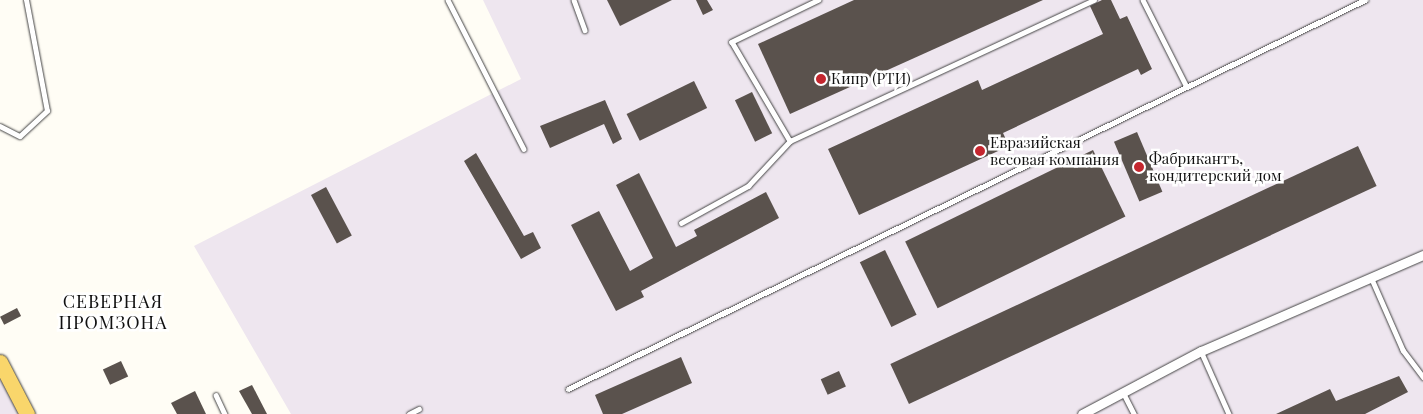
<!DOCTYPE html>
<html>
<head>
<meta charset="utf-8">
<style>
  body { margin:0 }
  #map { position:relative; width:1423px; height:414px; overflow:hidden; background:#fffdf5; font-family:"Playfair Display",serif }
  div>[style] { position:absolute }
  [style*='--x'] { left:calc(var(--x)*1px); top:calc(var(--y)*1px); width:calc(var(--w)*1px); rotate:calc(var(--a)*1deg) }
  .industrial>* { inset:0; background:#eee6ef }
  .building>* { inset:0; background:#5a524d; transform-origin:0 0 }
  .roads { filter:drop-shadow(0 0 1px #444) drop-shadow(0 0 1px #444) }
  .service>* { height:4.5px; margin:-2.25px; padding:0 2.25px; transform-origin:2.25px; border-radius:2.25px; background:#fff }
  .minor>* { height:9px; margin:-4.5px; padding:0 4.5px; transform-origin:4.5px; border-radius:4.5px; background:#fff }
  .primary>* { height:15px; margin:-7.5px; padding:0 7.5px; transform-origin:7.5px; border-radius:7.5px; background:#f9d66b }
  .dots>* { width:14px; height:14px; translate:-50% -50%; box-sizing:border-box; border:2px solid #fff; border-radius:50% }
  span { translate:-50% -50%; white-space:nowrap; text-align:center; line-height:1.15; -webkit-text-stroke:5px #fff; paint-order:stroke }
  .poi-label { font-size:15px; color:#111 }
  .left { translate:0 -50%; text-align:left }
  .quarter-label { font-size:18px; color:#111; letter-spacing:1px }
</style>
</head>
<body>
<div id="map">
  <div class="industrial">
    <i style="clip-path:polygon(483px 0,1423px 0,1423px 414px,291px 414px,194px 246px,521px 79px)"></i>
    <i style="clip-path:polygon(0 373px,20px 414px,0 414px)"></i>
  </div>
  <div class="building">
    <i style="clip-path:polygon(607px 0,672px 0,620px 26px)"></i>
    <i style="clip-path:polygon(696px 0,707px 0,713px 10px,703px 15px)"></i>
    <i style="clip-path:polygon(854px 0,1043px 0,790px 114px,758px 44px)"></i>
    <i style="clip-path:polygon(1102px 0,1111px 0,1120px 19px,1127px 16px,1152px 69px,1141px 75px,1138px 69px,1003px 133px,1009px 146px,859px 215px,828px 149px,978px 80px,982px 90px,1103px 34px,1090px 6px)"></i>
    <i style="left:694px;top:81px;width:30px;height:75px;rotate:64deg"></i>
    <i style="left:752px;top:92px;width:46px;height:19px;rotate:64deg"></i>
    <i style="clip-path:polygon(605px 100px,622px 139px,613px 144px,604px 124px,550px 148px,540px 126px)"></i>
    <i style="left:1137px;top:132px;width:65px;height:25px;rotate:67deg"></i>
    <i style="left:1358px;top:146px;width:44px;height:516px;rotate:65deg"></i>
    <i style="left:1093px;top:150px;width:74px;height:209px;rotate:64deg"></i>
    <i style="clip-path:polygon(476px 153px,524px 236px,533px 232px,541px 248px,521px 259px,464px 161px)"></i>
    <i style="clip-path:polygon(639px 173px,676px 247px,697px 236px,694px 230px,766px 192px,779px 218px,641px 291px,644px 297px,616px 311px,571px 225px,599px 211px,630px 271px,653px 258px,616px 185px)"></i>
    <i style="left:326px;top:187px;width:55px;height:17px;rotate:62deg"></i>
    <i style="left:885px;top:250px;width:72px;height:28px;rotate:64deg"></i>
    <i style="left:17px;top:308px;width:9px;height:19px;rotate:63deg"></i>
    <i style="clip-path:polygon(681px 357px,692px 383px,622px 414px,603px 414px,595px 395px)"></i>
    <i style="left:121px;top:361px;width:17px;height:20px;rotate:65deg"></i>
    <i style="left:839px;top:371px;width:17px;height:20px;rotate:66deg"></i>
    <i style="clip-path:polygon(1399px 376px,1408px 392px,1365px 414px,1276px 414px,1330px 389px,1336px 401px)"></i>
    <i style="clip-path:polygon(252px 385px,267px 414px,252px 414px,239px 391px)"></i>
    <i style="clip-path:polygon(195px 391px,206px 414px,177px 414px,171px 403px)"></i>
  </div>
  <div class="roads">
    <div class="service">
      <i style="--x:448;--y:0;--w:167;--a:63"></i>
      <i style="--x:574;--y:0;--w:32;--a:70"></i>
      <i style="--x:819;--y:0;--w:97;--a:154.2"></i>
      <i style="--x:732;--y:42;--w:115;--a:59.6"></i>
      <i style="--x:790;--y:141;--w:335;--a:-24.9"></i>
      <i style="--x:1143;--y:0;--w:97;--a:63.2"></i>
      <i style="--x:0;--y:126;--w:22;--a:27"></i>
      <i style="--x:20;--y:136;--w:37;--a:-43"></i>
      <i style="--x:47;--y:111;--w:113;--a:-100.7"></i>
      <i style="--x:681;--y:223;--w:77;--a:-28.9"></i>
      <i style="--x:748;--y:186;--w:62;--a:-47"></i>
      <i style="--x:1371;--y:277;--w:80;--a:66.3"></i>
      <i style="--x:1403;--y:350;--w:34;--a:53"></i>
      <i style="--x:1201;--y:351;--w:69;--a:66"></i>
      <i style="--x:568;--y:389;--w:887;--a:-26.02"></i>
      <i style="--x:1123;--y:392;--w:25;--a:63"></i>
      <i style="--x:216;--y:395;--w:21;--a:65"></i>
      <i style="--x:409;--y:414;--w:11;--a:-27"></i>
    </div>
    <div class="minor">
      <i style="--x:1082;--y:414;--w:135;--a:-27.9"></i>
      <i style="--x:1201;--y:351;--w:242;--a:-23.4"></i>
    </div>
    <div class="primary">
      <i style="--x:0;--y:362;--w:59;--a:62.6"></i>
    </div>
  </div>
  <div class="dots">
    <i style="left:821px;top:79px;background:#c4262e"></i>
    <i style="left:980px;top:151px;background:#c4262e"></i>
    <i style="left:1139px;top:167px;background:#c4262e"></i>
  </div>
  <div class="poi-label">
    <span class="left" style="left:831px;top:79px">Кипр (РТИ)</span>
    <span class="left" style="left:990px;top:151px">Евразийская<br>весовая компания</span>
    <span class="left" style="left:1149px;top:167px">Фабрикантъ,<br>кондитерский дом</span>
  </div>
  <div class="quarter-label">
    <span style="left:113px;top:312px">СЕВЕРНАЯ<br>ПРОМЗОНА</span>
  </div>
</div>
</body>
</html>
